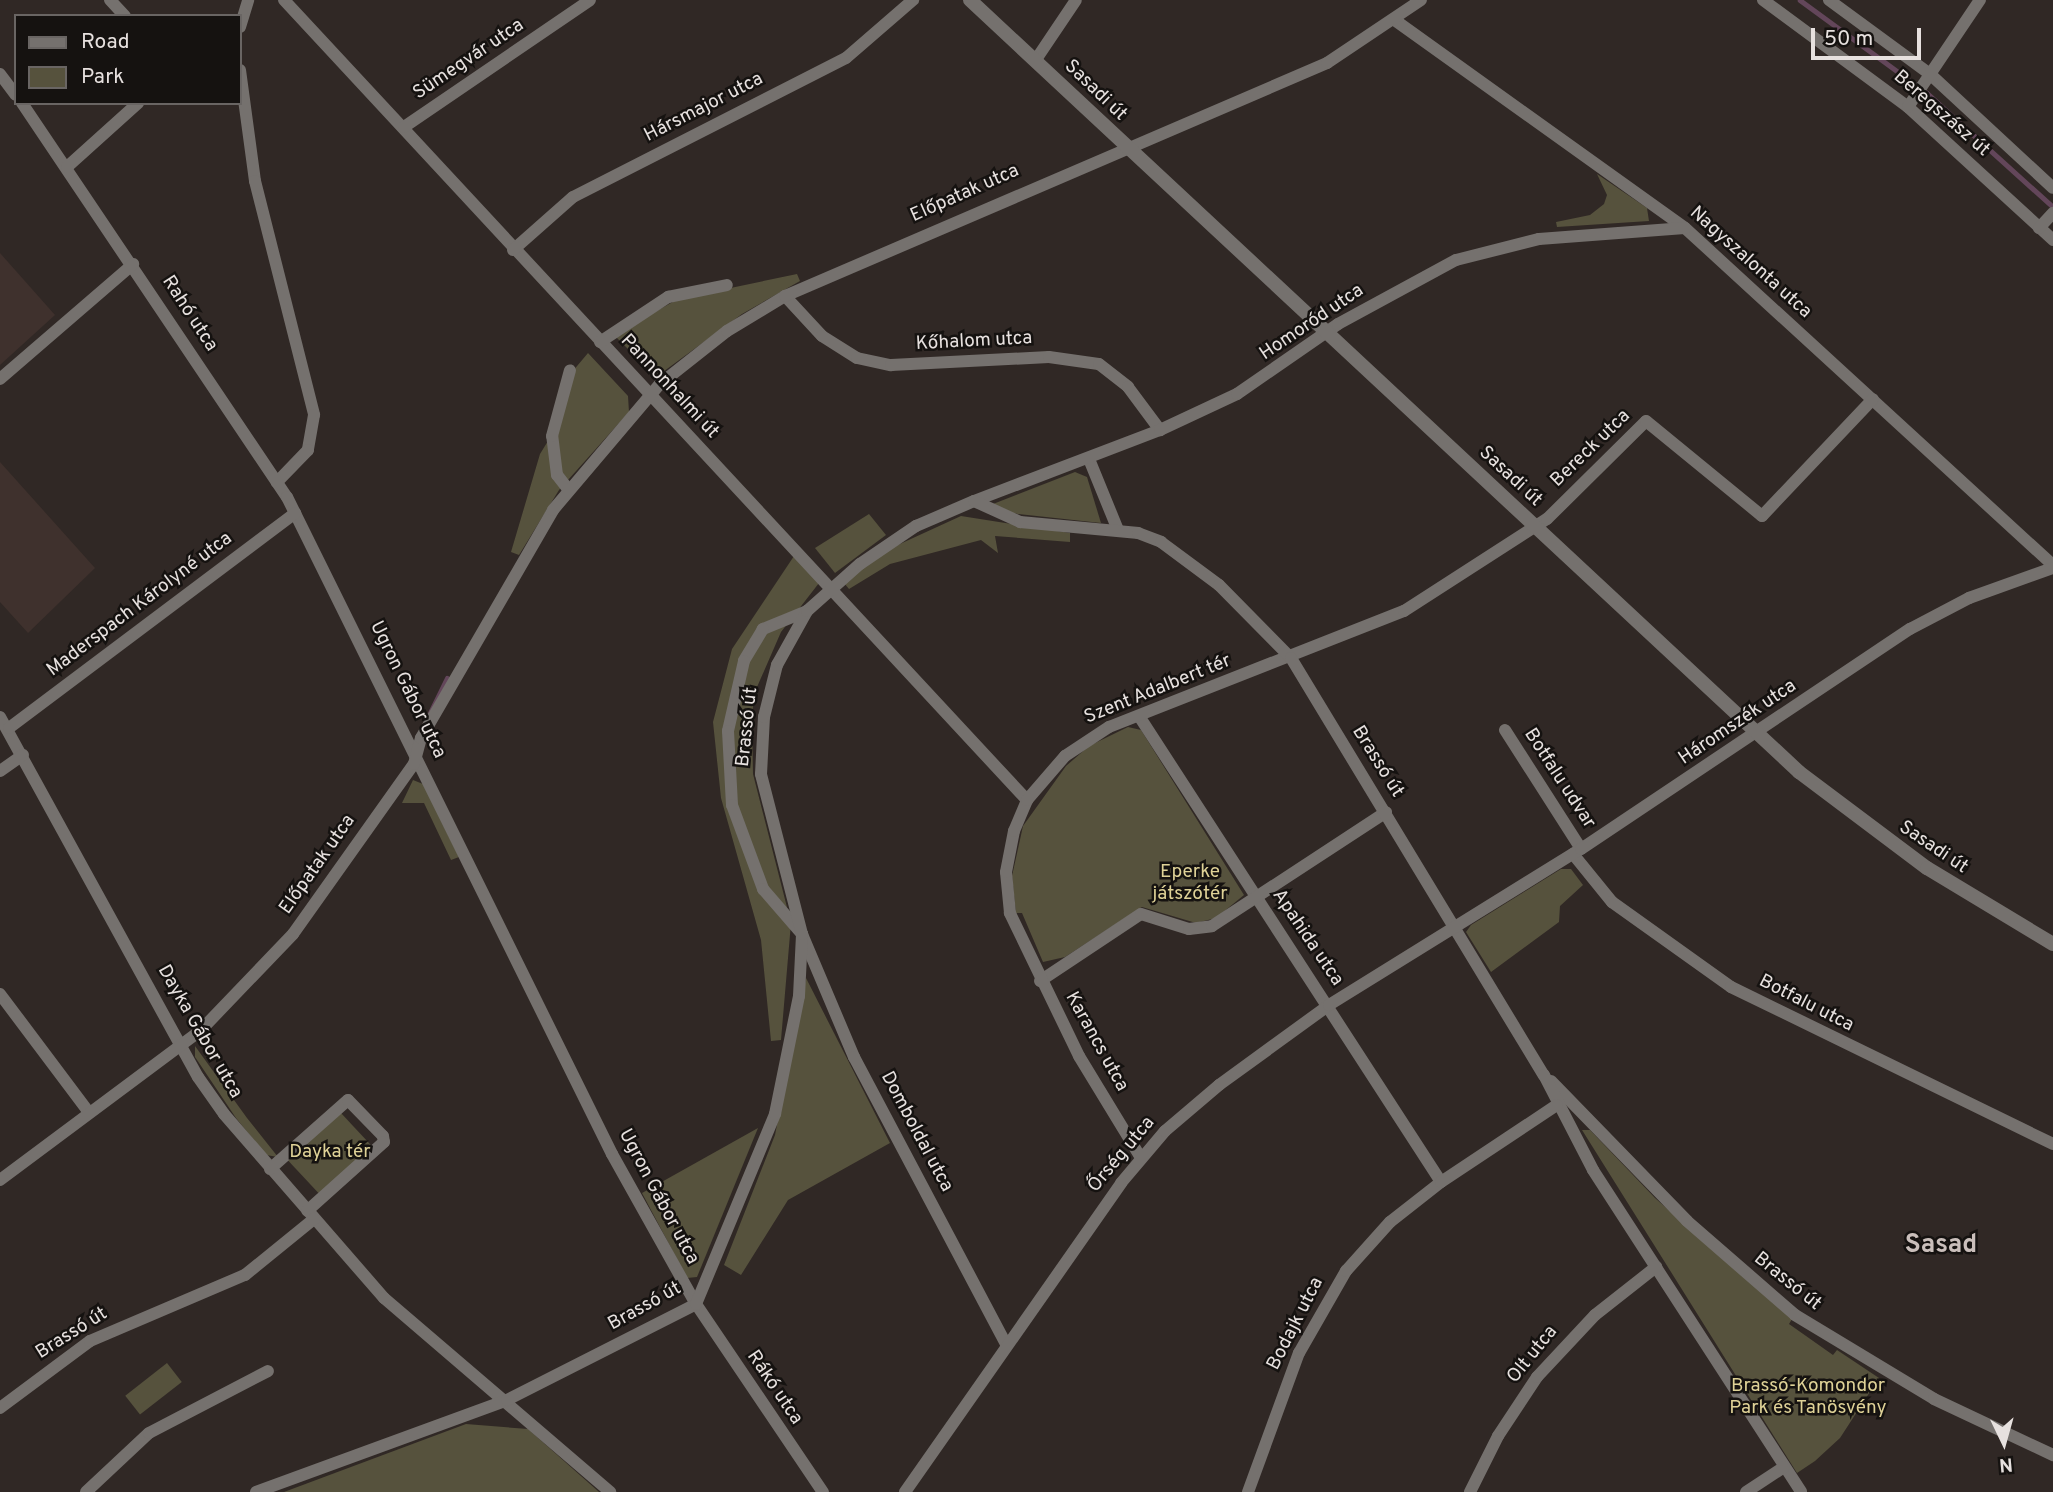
<!DOCTYPE html>
<html>
<head>
<meta charset="utf-8">
<style>
  body { margin:0 }
  #map { position:relative; width:2053px; height:1492px; overflow:hidden; background:#302825; font-family:Overpass,sans-serif }
  div>[style] { position:absolute }
  [style*='--x'] { left:calc(var(--x)*1px); top:calc(var(--y)*1px); width:calc(var(--w)*1px); rotate:calc(var(--a)*1deg) }
  .built>* { inset:0; background:#3f312d }
  .green>* { inset:0; background:#56523d; transform-origin:0 0 }
  .stream>* { height:4.5px; margin:-2.25px; padding:0 2.25px; transform-origin:2.25px; border-radius:2.25px; background:#63465a }
  .minor>* { height:12px; margin:-6px; padding:0 6px; transform-origin:6px; border-radius:6px; background:#75716e }
  .tertiary>* { height:14px; margin:-7px; padding:0 7px; transform-origin:7px; border-radius:7px; background:#75716e }
  span { translate:-50% -50%; white-space:nowrap; text-align:center; line-height:1.15; -webkit-text-stroke:5px #151210; paint-order:stroke }
  .street-label { font-size:19px; color:#e7e1df }
  .park-label { font-size:19px; color:#dfd297 }
  .district-label { font-size:26px; color:#cabfbb; font-weight:700 }
  .legend { position:absolute; left:14px; top:14px; width:228px; height:91px; box-sizing:border-box; background:#151210; border:2px solid #696563; margin:0; padding:9px 12px; list-style:none; font-size:21px; color:#e7e1df }
  .legend li { display:flex; align-items:center; gap:14px; height:35px }
  .legend b { width:35px; border:2px solid #696563 }
  .north { position:absolute; left:1969px; top:1408px; width:70px; height:70px; -webkit-text-stroke:5px #151210; paint-order:stroke; rotate:175deg; font-size:19px; font-weight:700; line-height:28px; text-align:center; color:#e7e1df }
  .north::after { content:''; display:block; margin:auto; width:24px; height:32px; background:#e7e1df; clip-path:polygon(50% 0,100% 100%,50% 72%,0 100%) }
  .scale { position:absolute; left:1811px; top:28px; width:110px; height:32px; box-sizing:border-box; border:4px solid #e7e1df; border-top:0; padding-left:9px; font-size:21px; line-height:24px; white-space:nowrap; color:#e7e1df; -webkit-text-stroke:5px #151210; paint-order:stroke }
</style>
</head>
<body>
<div id="map">
  <div class="built">
    <i style="clip-path:polygon(0 253px,55px 315px,0 365px)"></i>
    <i style="clip-path:polygon(0 462px,95px 568px,28px 633px,0 602px)"></i>
  </div>
  <div class="green">
    <i style="clip-path:polygon(1597px 174px,1647px 208px,1649px 221px,1557px 227px,1556px 222px,1590px 215px,1604px 204px,1607px 195px)"></i>
    <i style="clip-path:polygon(797px 274px,800px 281px,742px 314px,656px 377px,614px 335px,678px 299px)"></i>
    <i style="clip-path:polygon(588px 353px,628px 396px,629px 412px,559px 490px,519px 555px,511px 552px,540px 454px,559px 423px,572px 372px)"></i>
    <i style="clip-path:polygon(1075px 472px,1087px 477px,1101px 523px,1001px 512px,993px 504px)"></i>
    <i style="clip-path:polygon(869px 514px,886px 535px,835px 573px,815px 548px)"></i>
    <i style="clip-path:polygon(961px 516px,1070px 533px,1070px 542px,995px 536px,998px 553px,981px 540px,890px 564px,849px 589px,844px 583px,889px 549px)"></i>
    <i style="clip-path:polygon(794px 556px,819px 583px,781px 632px,754px 694px,752px 719px,753px 774px,791px 923px,781px 1040px,771px 1041px,761px 940px,721px 798px,713px 722px,732px 649px)"></i>
    <i style="clip-path:polygon(1128px 727px,1141px 730px,1244px 895px,1216px 918px,1196px 923px,1142px 907px,1065px 957px,1043px 962px,1022px 913px,1016px 913px,1012px 876px,1023px 826px,1066px 766px,1089px 746px)"></i>
    <i style="clip-path:polygon(413px 780px,423px 784px,459px 857px,451px 860px,424px 803px,402px 803px)"></i>
    <i style="clip-path:polygon(1561px 869px,1571px 869px,1583px 885px,1560px 906px,1559px 922px,1491px 972px,1466px 932px,1471px 925px)"></i>
    <i style="clip-path:polygon(806px 978px,890px 1143px,788px 1200px,741px 1275px,724px 1265px,775px 1135px)"></i>
    <i style="clip-path:polygon(195px 1046px,247px 1118px,278px 1157px,266px 1155px,236px 1118px,195px 1057px)"></i>
    <i style="left:340px;top:1112px;width:49px;height:71px;rotate:47deg"></i>
    <i style="clip-path:polygon(758px 1128px,697px 1277px,687px 1278px,642px 1193px)"></i>
    <i style="clip-path:polygon(1582px 1130px,1590px 1130px,1655px 1198px,1792px 1319px,1789px 1324px,1833px 1355px,1837px 1350px,1879px 1378px,1840px 1438px,1815px 1461px,1797px 1473px)"></i>
    <i style="left:167px;top:1363px;width:24px;height:53px;rotate:52deg"></i>
    <i style="clip-path:polygon(466px 1424px,528px 1429px,599px 1492px,284px 1492px)"></i>
  </div>
  <div class="stream">
    <i style="--x:1800;--y:0;--w:157;--a:36.2"></i>
    <i style="--x:1927;--y:93;--w:170;--a:42.1"></i>
    <i style="--x:428;--y:717;--w:43;--a:-64"></i>
  </div>
  <div class="minor">
    <i style="--x:110;--y:0;--w:22;--a:47"></i>
    <i style="--x:284;--y:0;--w:1092;--a:47.12"></i>
    <i style="--x:1763;--y:0;--w:180;--a:36.4"></i>
    <i style="--x:1908;--y:107;--w:197;--a:42.5"></i>
    <i style="--x:1829;--y:0;--w:127;--a:36.3"></i>
    <i style="--x:1931;--y:75;--w:166;--a:42.8"></i>
    <i style="--x:1396;--y:21;--w:355;--a:35.6"></i>
    <i style="--x:1685;--y:228;--w:499;--a:42.5"></i>
    <i style="--x:240;--y:27;--w:28;--a:-73"></i>
    <i style="--x:1035;--y:61;--w:73;--a:-56.1"></i>
    <i style="--x:240;--y:70;--w:112;--a:82.3"></i>
    <i style="--x:255;--y:181;--w:241;--a:75.8"></i>
    <i style="--x:314;--y:415;--w:36;--a:100"></i>
    <i style="--x:308;--y:450;--w:45;--a:134.1"></i>
    <i style="--x:0;--y:74;--w:26;--a:53"></i>
    <i style="--x:22;--y:103;--w:475;--a:56.1"></i>
    <i style="--x:287;--y:497;--w:733;--a:63.68"></i>
    <i style="--x:612;--y:1154;--w:172;--a:60.8"></i>
    <i style="--x:696;--y:1304;--w:227;--a:56"></i>
    <i style="--x:1908;--y:107;--w:129;--a:-56.1"></i>
    <i style="--x:404;--y:127;--w:225;--a:-34.3"></i>
    <i style="--x:67;--y:167;--w:96;--a:-42"></i>
    <i style="--x:2039;--y:228;--w:21;--a:-47"></i>
    <i style="--x:513;--y:250;--w:80;--a:-41.5"></i>
    <i style="--x:573;--y:197;--w:306;--a:-27"></i>
    <i style="--x:846;--y:58;--w:89;--a:-40.9"></i>
    <i style="--x:785;--y:296;--w:54;--a:47.2"></i>
    <i style="--x:822;--y:336;--w:41;--a:32.2"></i>
    <i style="--x:857;--y:358;--w:35;--a:12"></i>
    <i style="--x:891;--y:365;--w:158;--a:-2.9"></i>
    <i style="--x:1049;--y:357;--w:50;--a:8"></i>
    <i style="--x:1099;--y:364;--w:37;--a:38"></i>
    <i style="--x:1128;--y:387;--w:54;--a:53.3"></i>
    <i style="--x:600;--y:342;--w:82;--a:-33.5"></i>
    <i style="--x:668;--y:297;--w:60;--a:-11.5"></i>
    <i style="--x:0;--y:379;--w:176;--a:-40.8"></i>
    <i style="--x:1089;--y:459;--w:77;--a:67.8"></i>
    <i style="--x:568;--y:489;--w:18;--a:-128"></i>
    <i style="--x:557;--y:475;--w:39;--a:-97"></i>
    <i style="--x:552;--y:436;--w:68;--a:-74.7"></i>
    <i style="--x:974;--y:501;--w:199;--a:-20.9"></i>
    <i style="--x:1160;--y:430;--w:85;--a:-25.1"></i>
    <i style="--x:1237;--y:394;--w:123;--a:-34.7"></i>
    <i style="--x:1338;--y:324;--w:134;--a:-28.5"></i>
    <i style="--x:1456;--y:260;--w:86;--a:-14.2"></i>
    <i style="--x:1539;--y:239;--w:146;--a:-4.3"></i>
    <i style="--x:807;--y:611;--w:48;--a:157.8"></i>
    <i style="--x:763;--y:629;--w:37;--a:121"></i>
    <i style="--x:744;--y:661;--w:72;--a:102.9"></i>
    <i style="--x:728;--y:731;--w:74;--a:86.9"></i>
    <i style="--x:732;--y:805;--w:90;--a:69.7"></i>
    <i style="--x:763;--y:889;--w:60;--a:49.1"></i>
    <i style="--x:802;--y:934;--w:134;--a:67.1"></i>
    <i style="--x:854;--y:1057;--w:325;--a:62.1"></i>
    <i style="--x:1139;--y:716;--w:555;--a:57.05"></i>
    <i style="--x:0;--y:717;--w:411;--a:61.2"></i>
    <i style="--x:198;--y:1077;--w:45;--a:54.9"></i>
    <i style="--x:224;--y:1114;--w:244;--a:49"></i>
    <i style="--x:384;--y:1298;--w:298;--a:40.6"></i>
    <i style="--x:9;--y:728;--w:358;--a:-36.9"></i>
    <i style="--x:1505;--y:730;--w:141;--a:57.4"></i>
    <i style="--x:0;--y:771;--w:28;--a:-35"></i>
    <i style="--x:1573;--y:854;--w:62;--a:50.9"></i>
    <i style="--x:1612;--y:902;--w:146;--a:35.5"></i>
    <i style="--x:1731;--y:987;--w:358;--a:26"></i>
    <i style="--x:1040;--y:981;--w:121;--a:-33.6"></i>
    <i style="--x:1141;--y:914;--w:50;--a:17.4"></i>
    <i style="--x:1189;--y:929;--w:23;--a:-7"></i>
    <i style="--x:1212;--y:926;--w:208;--a:-33.2"></i>
    <i style="--x:0;--y:994;--w:146;--a:53.1"></i>
    <i style="--x:1551;--y:1081;--w:195;--a:45.8"></i>
    <i style="--x:1687;--y:1221;--w:143;--a:41"></i>
    <i style="--x:1795;--y:1315;--w:162;--a:31.1"></i>
    <i style="--x:1934;--y:1399;--w:132;--a:25.2"></i>
    <i style="--x:1141;--y:1158;--w:119;--a:-121.3"></i>
    <i style="--x:1079;--y:1056;--w:159;--a:-115.8"></i>
    <i style="--x:1010;--y:913;--w:41;--a:-95.6"></i>
    <i style="--x:1006;--y:872;--w:42;--a:-79"></i>
    <i style="--x:1014;--y:831;--w:34;--a:-67"></i>
    <i style="--x:1027;--y:800;--w:58;--a:-49.2"></i>
    <i style="--x:1065;--y:756;--w:53;--a:-33.4"></i>
    <i style="--x:1109;--y:727;--w:317;--a:-21.5"></i>
    <i style="--x:1404;--y:611;--w:170;--a:-32.8"></i>
    <i style="--x:1547;--y:519;--w:139;--a:-44.7"></i>
    <i style="--x:1646;--y:421;--w:150;--a:39.3"></i>
    <i style="--x:1762;--y:516;--w:161;--a:-46.5"></i>
    <i style="--x:270;--y:1169;--w:104;--a:-41.5"></i>
    <i style="--x:348;--y:1100;--w:50;--a:45.8"></i>
    <i style="--x:383;--y:1136;--w:6;--a:81"></i>
    <i style="--x:384;--y:1142;--w:103;--a:138.1"></i>
    <i style="--x:0;--y:1180;--w:251;--a:-36.7"></i>
    <i style="--x:201;--y:1030;--w:133;--a:-46.2"></i>
    <i style="--x:293;--y:934;--w:209;--a:-54.6"></i>
    <i style="--x:414;--y:764;--w:27;--a:-75"></i>
    <i style="--x:421;--y:738;--w:263;--a:-59.9"></i>
    <i style="--x:553;--y:510;--w:165;--a:-49.7"></i>
    <i style="--x:660;--y:384;--w:85;--a:-38.3"></i>
    <i style="--x:727;--y:331;--w:68;--a:-31.1"></i>
    <i style="--x:785;--y:296;--w:590;--a:-23.26"></i>
    <i style="--x:1327;--y:63;--w:113;--a:-33.8"></i>
    <i style="--x:0;--y:1408;--w:112;--a:-36.7"></i>
    <i style="--x:90;--y:1341;--w:168;--a:-23.1"></i>
    <i style="--x:245;--y:1275;--w:89;--a:-39.1"></i>
    <i style="--x:86;--y:1492;--w:86;--a:-43.1"></i>
    <i style="--x:149;--y:1433;--w:134;--a:-27.5"></i>
    <i style="--x:256;--y:1492;--w:267;--a:-20.1"></i>
    <i style="--x:507;--y:1400;--w:212;--a:-26.9"></i>
    <i style="--x:696;--y:1304;--w:206;--a:-67.4"></i>
    <i style="--x:775;--y:1114;--w:120;--a:-78.5"></i>
    <i style="--x:799;--y:996;--w:62;--a:-87.2"></i>
    <i style="--x:802;--y:934;--w:165;--a:-104.4"></i>
    <i style="--x:761;--y:774;--w:57;--a:-87"></i>
    <i style="--x:764;--y:717;--w:54;--a:-76"></i>
    <i style="--x:777;--y:665;--w:62;--a:-60.9"></i>
    <i style="--x:807;--y:611;--w:71;--a:-41.6"></i>
    <i style="--x:860;--y:564;--w:68;--a:-34.2"></i>
    <i style="--x:916;--y:526;--w:63;--a:-23.3"></i>
    <i style="--x:974;--y:501;--w:51;--a:24.5"></i>
    <i style="--x:1020;--y:522;--w:119;--a:5.3"></i>
    <i style="--x:1138;--y:533;--w:25;--a:21"></i>
    <i style="--x:1161;--y:542;--w:72;--a:36.6"></i>
    <i style="--x:1219;--y:585;--w:103;--a:45.4"></i>
    <i style="--x:1291;--y:658;--w:488;--a:58.8"></i>
    <i style="--x:1544;--y:1075;--w:107;--a:62.7"></i>
    <i style="--x:1593;--y:1170;--w:383;--a:57.1"></i>
    <i style="--x:905;--y:1492;--w:377;--a:-55"></i>
    <i style="--x:1121;--y:1183;--w:68;--a:-49.8"></i>
    <i style="--x:1165;--y:1131;--w:71;--a:-40.4"></i>
    <i style="--x:1219;--y:1085;--w:136;--a:-36"></i>
    <i style="--x:1329;--y:1005;--w:296;--a:-31.8"></i>
    <i style="--x:1581;--y:849;--w:396;--a:-33.8"></i>
    <i style="--x:1910;--y:629;--w:67;--a:-27.7"></i>
    <i style="--x:1969;--y:598;--w:89;--a:-19.7"></i>
    <i style="--x:1248;--y:1492;--w:148;--a:-69.9"></i>
    <i style="--x:1299;--y:1353;--w:95;--a:-60.2"></i>
    <i style="--x:1346;--y:1271;--w:66;--a:-48.1"></i>
    <i style="--x:1390;--y:1222;--w:65;--a:-38.1"></i>
    <i style="--x:1441;--y:1182;--w:139;--a:-33.6"></i>
    <i style="--x:1470;--y:1492;--w:63;--a:-63.4"></i>
    <i style="--x:1498;--y:1436;--w:71;--a:-56.5"></i>
    <i style="--x:1537;--y:1377;--w:85;--a:-46.9"></i>
    <i style="--x:1595;--y:1315;--w:78;--a:-38.2"></i>
    <i style="--x:1746;--y:1492;--w:45;--a:-33.3"></i>
  </div>
  <div class="tertiary">
    <i style="--x:970;--y:0;--w:1133;--a:42.96"></i>
    <i style="--x:1799;--y:772;--w:160;--a:36.9"></i>
    <i style="--x:1927;--y:868;--w:147;--a:31.1"></i>
  </div>
  <div class="street-label">
    <span style="left:469px;top:60px;rotate:-34deg">Sümegvár utca</span>
    <span style="left:1095px;top:91px;rotate:44deg">Sasadi út</span>
    <span style="left:704px;top:108px;rotate:-27deg">Hársmajor utca</span>
    <span style="left:1941px;top:114px;rotate:41deg">Beregszász út</span>
    <span style="left:965px;top:194px;rotate:-24deg">Előpatak utca</span>
    <span style="left:1750px;top:263px;rotate:42deg">Nagyszalonta utca</span>
    <span style="left:189px;top:314px;rotate:57deg">Rahó utca</span>
    <span style="left:1312px;top:323px;rotate:-34deg">Homoród utca</span>
    <span style="left:974px;top:342px;rotate:-3deg">Kőhalom utca</span>
    <span style="left:669px;top:387px;rotate:47deg">Pannonhalmi út</span>
    <span style="left:1591px;top:449px;rotate:-44deg">Bereck utca</span>
    <span style="left:1510px;top:477px;rotate:43deg">Sasadi út</span>
    <span style="left:140px;top:605px;rotate:-37deg">Maderspach Károlyné utca</span>
    <span style="left:407px;top:690px;rotate:64deg">Ugron Gábor utca</span>
    <span style="left:1158px;top:690px;rotate:-22deg">Szent Adalbert tér</span>
    <span style="left:1738px;top:723px;rotate:-34deg">Háromszék utca</span>
    <span style="left:748px;top:727px;rotate:-84deg">Brassó út</span>
    <span style="left:1377px;top:762px;rotate:58deg">Brassó út</span>
    <span style="left:1559px;top:779px;rotate:57deg">Botfalu udvar</span>
    <span style="left:1933px;top:848px;rotate:34deg">Sasadi út</span>
    <span style="left:318px;top:865px;rotate:-55deg">Előpatak utca</span>
    <span style="left:1307px;top:938px;rotate:56deg">Apahida utca</span>
    <span style="left:1806px;top:1004px;rotate:27deg">Botfalu utca</span>
    <span style="left:199px;top:1032px;rotate:60deg">Dayka Gábor utca</span>
    <span style="left:1096px;top:1042px;rotate:61deg">Karancs utca</span>
    <span style="left:916px;top:1132px;rotate:62deg">Domboldal utca</span>
    <span style="left:1122px;top:1155px;rotate:-50deg">Őrség utca</span>
    <span style="left:658px;top:1197px;rotate:62deg">Ugron Gábor utca</span>
    <span style="left:1787px;top:1282px;rotate:39deg">Brassó út</span>
    <span style="left:645px;top:1307px;rotate:-29deg">Brassó út</span>
    <span style="left:1296px;top:1324px;rotate:-63deg">Bodajk utca</span>
    <span style="left:72px;top:1334px;rotate:-32deg">Brassó út</span>
    <span style="left:1533px;top:1355px;rotate:-51deg">Olt utca</span>
    <span style="left:774px;top:1388px;rotate:56deg">Rákó utca</span>
  </div>
  <div class="park-label">
    <span style="left:1190px;top:884px">Eperke<br>játszótér</span>
    <span style="left:330px;top:1153px">Dayka tér</span>
    <span style="left:1808px;top:1398px">Brassó-Komondor<br>Park és Tanösvény</span>
  </div>
  <div class="district-label">
    <span style="left:1941px;top:1246px">Sasad</span>
  </div>
  <ul class="legend">
  <li><b style="height:9px;background:#75716e"></b>Road</li>
  <li><b style="height:19px;background:#56523d"></b>Park</li>
  </ul>
  <div class="north">N</div>
  <div class="scale">50 m</div>
</div>
</body>
</html>
